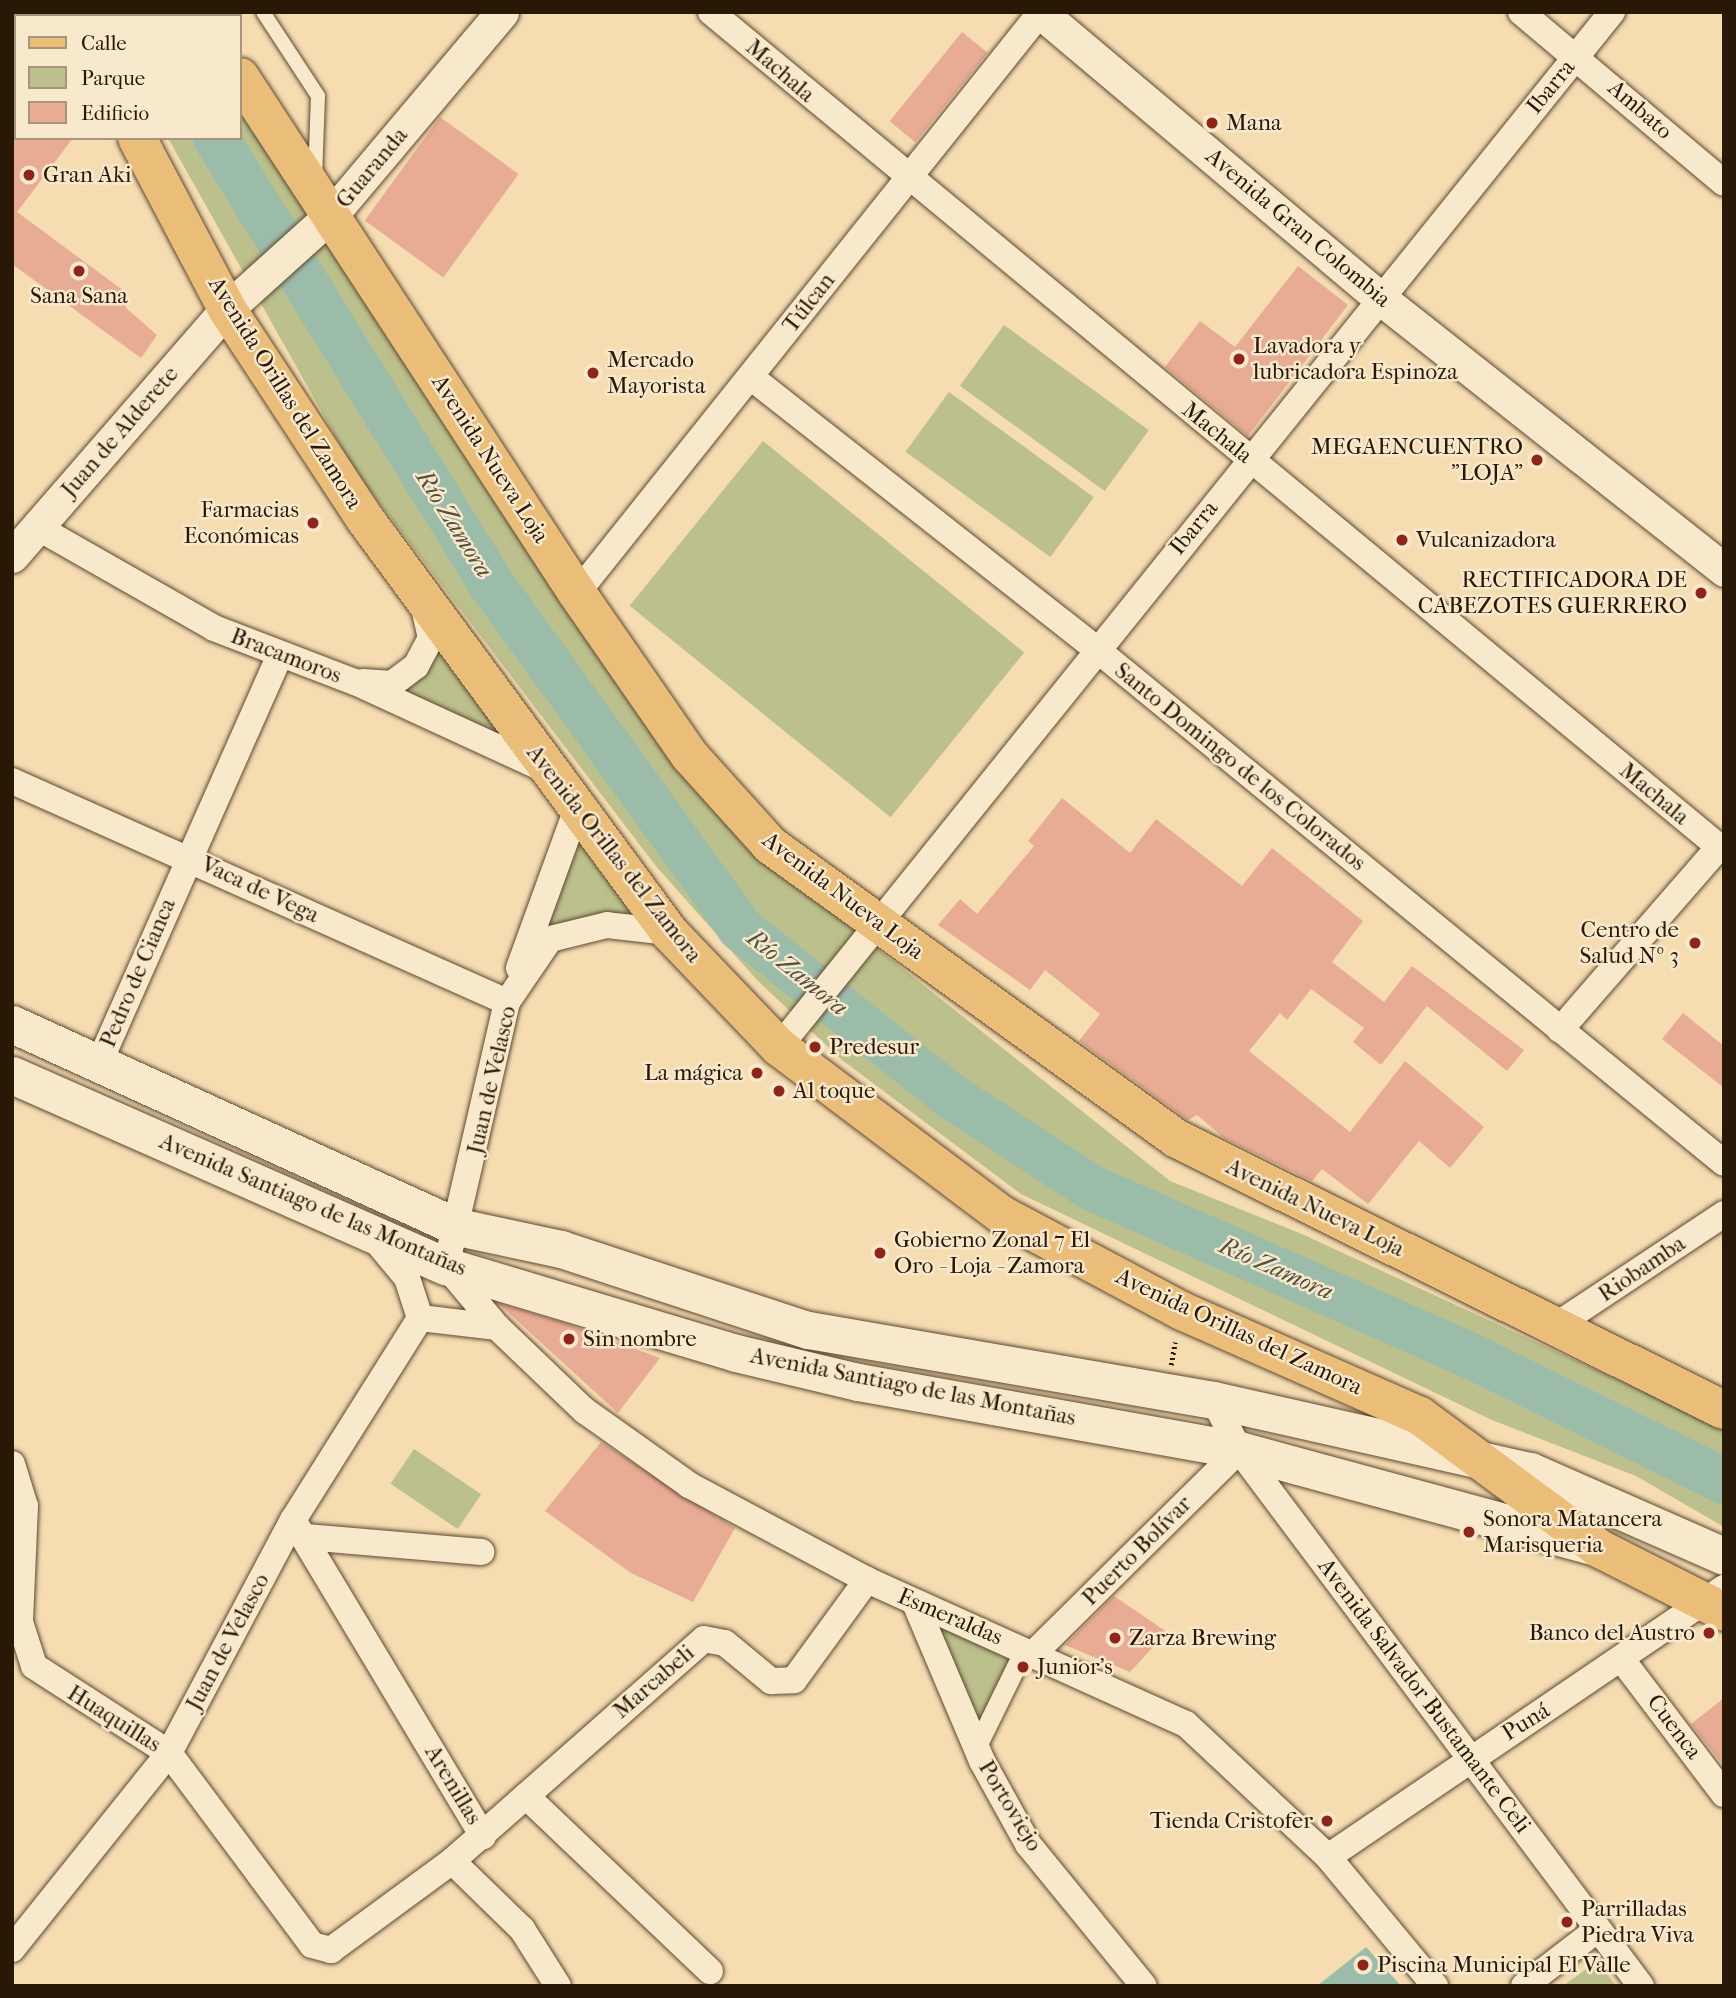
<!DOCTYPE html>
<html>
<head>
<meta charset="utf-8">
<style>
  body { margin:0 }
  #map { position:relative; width:1736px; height:1998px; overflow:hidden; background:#f5dcb1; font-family:"IM FELL French Canon",serif }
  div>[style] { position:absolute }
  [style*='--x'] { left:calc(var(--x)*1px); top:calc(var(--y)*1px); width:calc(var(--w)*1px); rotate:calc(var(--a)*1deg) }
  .green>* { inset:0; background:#bbc08c; transform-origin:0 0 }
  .water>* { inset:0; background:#9cbcaa }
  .river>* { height:46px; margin:-23px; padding:0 23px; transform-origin:23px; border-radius:23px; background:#9cbcaa }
  .building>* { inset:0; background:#e8ac94; transform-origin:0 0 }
  .path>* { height:4.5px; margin-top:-2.25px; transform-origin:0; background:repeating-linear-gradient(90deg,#2a1807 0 2px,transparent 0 5.5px) }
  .roads { filter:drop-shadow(0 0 2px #5d4932) drop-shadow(0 0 2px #5d4932) }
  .service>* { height:14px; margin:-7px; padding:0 7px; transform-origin:7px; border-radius:7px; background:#f8e8cc }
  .pedestrian>* { height:19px; margin:-9.5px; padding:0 9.5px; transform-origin:9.5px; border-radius:9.5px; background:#f8e8cc }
  .minor>* { height:26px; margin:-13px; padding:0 13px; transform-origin:13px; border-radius:13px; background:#f8e8cc }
  .tertiary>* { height:33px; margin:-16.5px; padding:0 16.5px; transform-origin:16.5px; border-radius:16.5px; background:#f8e8cc }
  .secondary>* { height:37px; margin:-18.5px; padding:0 18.5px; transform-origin:18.5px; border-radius:18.5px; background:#f8e8cc }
  .primary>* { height:38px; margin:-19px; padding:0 19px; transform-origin:19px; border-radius:19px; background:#eabe78 }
  .dots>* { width:19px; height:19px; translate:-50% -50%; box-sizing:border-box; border:4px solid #f8e8cc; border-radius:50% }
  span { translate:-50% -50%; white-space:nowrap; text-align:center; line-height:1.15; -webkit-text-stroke:5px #f8e8cc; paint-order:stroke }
  .street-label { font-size:23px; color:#2a1807 }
  .poi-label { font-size:23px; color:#2a1807 }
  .left { translate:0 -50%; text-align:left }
  .right { translate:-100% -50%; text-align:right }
  .water-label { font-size:24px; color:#525140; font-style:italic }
  .frame { position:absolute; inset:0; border:14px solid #2a1807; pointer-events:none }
  .legend { position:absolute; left:14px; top:14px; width:228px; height:126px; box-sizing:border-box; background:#f8e8cc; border:2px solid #a6957d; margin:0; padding:9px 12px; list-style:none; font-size:21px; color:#2a1807 }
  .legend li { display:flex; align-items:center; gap:14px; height:35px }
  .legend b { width:35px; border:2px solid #a6957d }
</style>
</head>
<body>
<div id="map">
  <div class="green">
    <i style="left:97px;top:12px;width:86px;height:4px"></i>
    <i style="clip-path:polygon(240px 101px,729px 818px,854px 930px,1170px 1181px,1302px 1234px,1724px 1429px,1724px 1527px,1636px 1476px,1492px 1420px,1021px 1194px,842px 1060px,757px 980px,655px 865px,355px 471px,168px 138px,240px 138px)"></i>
    <i style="left:1004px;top:325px;width:179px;height:75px;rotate:36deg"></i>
    <i style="left:949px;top:392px;width:179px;height:74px;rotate:36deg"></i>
    <i style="left:763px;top:441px;width:336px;height:212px;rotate:39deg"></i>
    <i style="clip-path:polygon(431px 638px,544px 769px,392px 684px)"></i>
    <i style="clip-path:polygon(576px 811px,669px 932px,634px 927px,524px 953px)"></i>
    <i style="left:414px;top:1449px;width:81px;height:42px;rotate:34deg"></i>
    <i style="clip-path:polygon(915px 1603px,1025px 1648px,976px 1748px)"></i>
    <i style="clip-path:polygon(1597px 1961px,1616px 1986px,1563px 1986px)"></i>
  </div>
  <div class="water">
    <i style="clip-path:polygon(1366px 1947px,1401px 1986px,1317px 1986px)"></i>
  </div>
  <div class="river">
    <i style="--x:139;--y:12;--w:5;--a:53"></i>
    <i style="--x:216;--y:138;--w:525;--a:58.31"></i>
    <i style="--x:492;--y:585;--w:423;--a:54.1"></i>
    <i style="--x:740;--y:928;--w:271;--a:38.6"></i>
    <i style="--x:952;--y:1097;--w:167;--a:33"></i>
    <i style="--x:1092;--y:1188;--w:417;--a:23.9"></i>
    <i style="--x:1473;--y:1357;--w:280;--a:26.3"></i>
  </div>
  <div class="building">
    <i style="left:962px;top:32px;width:33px;height:115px;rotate:39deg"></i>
    <i style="left:440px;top:117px;width:97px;height:128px;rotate:36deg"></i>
    <i style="clip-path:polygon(12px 138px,73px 138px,17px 212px,124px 291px,126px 308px,157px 335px,141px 358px,12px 264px)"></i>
    <i style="clip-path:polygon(1298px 266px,1348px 305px,1248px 436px,1165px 367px,1200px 321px,1235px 347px)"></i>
    <i style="clip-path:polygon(1062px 798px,1130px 853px,1156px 819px,1242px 886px,1272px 848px,1363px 921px,1332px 962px,1384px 1002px,1412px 966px,1524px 1050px,1507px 1071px,1427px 1006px,1381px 1065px,1353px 1042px,1364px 1028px,1311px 989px,1287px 1020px,1280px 1013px,1249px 1051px,1350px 1132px,1405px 1061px,1484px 1127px,1450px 1168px,1419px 1141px,1368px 1204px,1322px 1169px,1312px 1181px,1224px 1138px,1197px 1115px,1188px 1120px,1079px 1041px,1100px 1014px,1045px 970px,1030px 990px,938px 925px,960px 899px,977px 914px,1034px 846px,1028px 841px)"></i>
    <i style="clip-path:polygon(1683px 1013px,1724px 1046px,1724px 1088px,1662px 1039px)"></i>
    <i style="clip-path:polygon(498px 1303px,565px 1323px,660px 1358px,618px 1413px)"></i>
    <i style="clip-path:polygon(601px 1442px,735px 1528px,693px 1602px,631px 1573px,545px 1511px)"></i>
    <i style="clip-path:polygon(1114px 1596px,1167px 1632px,1130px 1672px,1065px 1645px)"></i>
    <i style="clip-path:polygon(1724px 1698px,1724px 1766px,1691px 1724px)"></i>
  </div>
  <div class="path">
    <i style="--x:1171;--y:1365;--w:23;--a:-80"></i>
  </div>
  <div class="roads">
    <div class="service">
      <i style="--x:263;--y:12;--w:100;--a:56.8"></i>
      <i style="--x:318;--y:96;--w:80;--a:92.1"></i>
    </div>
    <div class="pedestrian">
      <i style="--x:976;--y:1748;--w:111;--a:-63.9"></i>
    </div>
    <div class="minor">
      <i style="--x:711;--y:12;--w:1315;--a:39.63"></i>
      <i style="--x:1521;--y:12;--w:265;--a:40.1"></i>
      <i style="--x:752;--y:378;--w:437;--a:38.2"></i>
      <i style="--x:1095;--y:648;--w:813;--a:39.31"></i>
      <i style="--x:37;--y:527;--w:204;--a:29.7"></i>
      <i style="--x:214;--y:628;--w:151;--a:21"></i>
      <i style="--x:355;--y:682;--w:208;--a:24.7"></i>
      <i style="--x:577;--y:593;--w:744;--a:-51.39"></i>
      <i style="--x:363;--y:682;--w:29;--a:4"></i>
      <i style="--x:392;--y:684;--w:30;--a:-37"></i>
      <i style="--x:416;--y:666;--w:32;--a:-62"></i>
      <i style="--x:431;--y:638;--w:32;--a:-103"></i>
      <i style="--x:12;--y:781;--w:542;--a:24.06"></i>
      <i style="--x:669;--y:932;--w:62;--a:-173.6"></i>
      <i style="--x:607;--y:925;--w:59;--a:166.2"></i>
      <i style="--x:550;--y:939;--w:76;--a:124.3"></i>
      <i style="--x:507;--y:1002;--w:271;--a:103"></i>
      <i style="--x:446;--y:1266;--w:80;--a:50.1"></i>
      <i style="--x:497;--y:1327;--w:122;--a:43.7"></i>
      <i style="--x:585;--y:1411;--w:128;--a:35.4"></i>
      <i style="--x:689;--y:1485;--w:202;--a:28.1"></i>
      <i style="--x:867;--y:1580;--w:350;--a:24.3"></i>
      <i style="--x:1186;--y:1724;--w:195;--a:43.1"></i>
      <i style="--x:1328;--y:1857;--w:168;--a:50.3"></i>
      <i style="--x:519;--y:968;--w:167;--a:-70"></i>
      <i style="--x:1560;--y:1030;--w:242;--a:-49"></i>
      <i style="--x:779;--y:1047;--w:1329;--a:-51.17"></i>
      <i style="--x:100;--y:1061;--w:445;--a:-66.1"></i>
      <i style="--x:420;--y:1318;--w:78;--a:6.7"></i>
      <i style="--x:1560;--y:1323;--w:197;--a:-33.6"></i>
      <i style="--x:1214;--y:1400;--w:56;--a:63.4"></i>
      <i style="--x:1239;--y:1450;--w:670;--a:53.13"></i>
      <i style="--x:12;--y:1464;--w:44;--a:72.8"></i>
      <i style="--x:25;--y:1506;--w:116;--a:92.5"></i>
      <i style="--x:20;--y:1622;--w:46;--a:72.3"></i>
      <i style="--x:34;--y:1666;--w:161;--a:32.8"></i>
      <i style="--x:169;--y:1753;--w:239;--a:53.3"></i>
      <i style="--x:312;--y:1945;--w:20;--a:15"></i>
      <i style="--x:331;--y:1950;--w:150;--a:-36.3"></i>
      <i style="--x:452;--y:1861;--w:98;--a:-41.3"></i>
      <i style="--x:526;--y:1796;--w:254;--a:43.6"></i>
      <i style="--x:293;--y:1520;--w:369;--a:59"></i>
      <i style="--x:306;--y:1537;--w:176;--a:4.9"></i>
      <i style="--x:915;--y:1603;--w:172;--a:67"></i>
      <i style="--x:982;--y:1761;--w:95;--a:61"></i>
      <i style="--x:1028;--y:1844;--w:183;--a:50.8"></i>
      <i style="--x:1035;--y:1652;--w:287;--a:-44.7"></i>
      <i style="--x:1623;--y:1661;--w:167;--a:52.8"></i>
      <i style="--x:526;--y:1796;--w:237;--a:-41.4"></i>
      <i style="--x:704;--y:1639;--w:21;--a:11"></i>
      <i style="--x:725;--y:1643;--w:60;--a:39.6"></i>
      <i style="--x:771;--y:1681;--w:23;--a:-2"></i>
      <i style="--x:794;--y:1680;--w:124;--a:-53.9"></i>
      <i style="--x:1328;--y:1857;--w:479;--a:-34.2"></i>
      <i style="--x:452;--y:1861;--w:98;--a:44.2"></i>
      <i style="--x:522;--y:1929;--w:67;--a:57.7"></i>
      <i style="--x:12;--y:1949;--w:251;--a:-51.3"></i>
      <i style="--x:169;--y:1753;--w:264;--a:-62"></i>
      <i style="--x:293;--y:1520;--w:239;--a:-57.8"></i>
      <i style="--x:420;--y:1318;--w:42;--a:-108"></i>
      <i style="--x:407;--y:1278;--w:53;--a:-129.7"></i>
      <i style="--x:1524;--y:1986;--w:93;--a:-37.6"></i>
    </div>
    <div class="tertiary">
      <i style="--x:1040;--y:12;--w:444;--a:40.1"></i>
      <i style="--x:1380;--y:298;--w:439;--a:38.3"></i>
      <i style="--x:12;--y:556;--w:327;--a:-49"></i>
      <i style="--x:227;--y:309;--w:142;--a:-42.1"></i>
      <i style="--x:332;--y:214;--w:264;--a:-49.9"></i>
    </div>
    <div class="secondary">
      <i style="--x:12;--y:1024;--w:490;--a:24.5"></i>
      <i style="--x:458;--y:1227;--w:105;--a:12.1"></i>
      <i style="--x:561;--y:1249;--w:260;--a:18.2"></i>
      <i style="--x:808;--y:1330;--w:412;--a:9.8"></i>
      <i style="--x:1214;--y:1400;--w:324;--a:12.7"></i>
      <i style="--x:1530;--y:1471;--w:212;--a:23.7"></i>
      <i style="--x:12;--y:1075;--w:474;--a:23.8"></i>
      <i style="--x:446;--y:1266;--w:303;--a:16.7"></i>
      <i style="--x:736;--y:1353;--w:125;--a:13.4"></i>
      <i style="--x:858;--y:1382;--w:387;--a:10.1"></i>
      <i style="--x:1239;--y:1450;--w:369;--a:15.2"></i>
    </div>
    <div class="primary">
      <i style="--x:72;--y:12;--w:4;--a:63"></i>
      <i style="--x:197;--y:12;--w:4;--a:63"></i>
      <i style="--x:240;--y:77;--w:616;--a:56.85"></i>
      <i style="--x:577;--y:593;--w:198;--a:55.3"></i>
      <i style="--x:690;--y:756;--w:120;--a:48"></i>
      <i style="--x:770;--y:845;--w:502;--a:35.84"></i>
      <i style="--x:1177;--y:1139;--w:610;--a:26.36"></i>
      <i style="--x:137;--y:138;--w:193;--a:62.2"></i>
      <i style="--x:227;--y:309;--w:251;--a:56.7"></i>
      <i style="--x:365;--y:519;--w:513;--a:53.64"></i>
      <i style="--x:669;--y:932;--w:159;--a:46.3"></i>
      <i style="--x:779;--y:1047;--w:279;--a:37"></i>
      <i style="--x:1002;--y:1215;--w:204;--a:28.1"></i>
      <i style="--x:1182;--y:1311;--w:260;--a:23.8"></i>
      <i style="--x:1420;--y:1416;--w:224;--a:36.5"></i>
      <i style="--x:1600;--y:1549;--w:139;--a:26.9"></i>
    </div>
  </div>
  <div class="dots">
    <i style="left:1212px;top:123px;background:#8f2418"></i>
    <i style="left:29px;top:175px;background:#8f2418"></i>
    <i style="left:79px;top:271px;background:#8f2418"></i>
    <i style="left:1239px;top:359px;background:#8f2418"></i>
    <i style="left:593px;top:373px;background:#8f2418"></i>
    <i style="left:1537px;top:460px;background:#8f2418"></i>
    <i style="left:313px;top:523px;background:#8f2418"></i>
    <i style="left:1402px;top:540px;background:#8f2418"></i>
    <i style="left:1701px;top:593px;background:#8f2418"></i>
    <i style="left:1695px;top:943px;background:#8f2418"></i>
    <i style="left:815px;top:1047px;background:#8f2418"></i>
    <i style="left:757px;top:1073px;background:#8f2418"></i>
    <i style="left:779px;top:1091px;background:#8f2418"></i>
    <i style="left:880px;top:1253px;background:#8f2418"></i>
    <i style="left:569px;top:1339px;background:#8f2418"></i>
    <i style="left:1469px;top:1532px;background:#8f2418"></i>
    <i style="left:1709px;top:1633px;background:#8f2418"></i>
    <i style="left:1115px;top:1638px;background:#8f2418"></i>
    <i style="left:1023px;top:1667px;background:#8f2418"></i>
    <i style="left:1327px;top:1821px;background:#8f2418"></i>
    <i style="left:1567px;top:1922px;background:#8f2418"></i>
    <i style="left:1363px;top:1965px;background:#8f2418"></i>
  </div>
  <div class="street-label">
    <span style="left:780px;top:71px;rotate:41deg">Machala</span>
    <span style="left:1551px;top:87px;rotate:-51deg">Ibarra</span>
    <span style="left:1640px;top:110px;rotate:41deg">Ambato</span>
    <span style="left:372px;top:168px;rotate:-50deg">Guaranda</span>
    <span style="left:1298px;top:228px;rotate:40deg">Avenida Gran Colombia</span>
    <span style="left:809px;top:303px;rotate:-52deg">Túlcan</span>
    <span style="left:285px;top:393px;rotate:58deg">Avenida Orillas del Zamora</span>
    <span style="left:120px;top:432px;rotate:-49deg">Juan de Alderete</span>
    <span style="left:1217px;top:433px;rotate:39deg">Machala</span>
    <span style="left:490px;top:459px;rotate:57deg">Avenida Nueva Loja</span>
    <span style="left:1194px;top:528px;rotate:-51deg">Ibarra</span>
    <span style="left:286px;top:656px;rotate:21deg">Bracamoros</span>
    <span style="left:1240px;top:767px;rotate:39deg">Santo Domingo de los Colorados</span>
    <span style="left:1654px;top:794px;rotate:40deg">Machala</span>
    <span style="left:614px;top:854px;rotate:52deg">Avenida Orillas del Zamora</span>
    <span style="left:260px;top:890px;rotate:25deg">Vaca de Vega</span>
    <span style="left:843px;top:896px;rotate:37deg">Avenida Nueva Loja</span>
    <span style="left:138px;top:973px;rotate:-67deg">Pedro de Cianca</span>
    <span style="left:492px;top:1080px;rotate:-77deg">Juan de Velasco</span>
    <span style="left:313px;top:1205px;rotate:23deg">Avenida Santiago de las Montañas</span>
    <span style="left:1315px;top:1208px;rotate:26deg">Avenida Nueva Loja</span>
    <span style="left:1642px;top:1269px;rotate:-34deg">Riobamba</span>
    <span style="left:1239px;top:1332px;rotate:25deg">Avenida Orillas del Zamora</span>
    <span style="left:913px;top:1387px;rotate:11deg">Avenida Santiago de las Montañas</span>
    <span style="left:1137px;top:1551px;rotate:-45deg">Puerto Bolívar</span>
    <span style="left:950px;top:1617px;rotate:23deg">Esmeraldas</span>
    <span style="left:228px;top:1642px;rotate:-62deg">Juan de Velasco</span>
    <span style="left:654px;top:1682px;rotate:-41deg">Marcabeli</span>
    <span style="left:1424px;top:1696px;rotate:53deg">Avenida Salvador Bustamante Celi</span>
    <span style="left:114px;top:1719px;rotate:32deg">Huaquillas</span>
    <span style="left:1526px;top:1722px;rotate:-32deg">Puná</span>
    <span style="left:1674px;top:1727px;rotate:53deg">Cuenca</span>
    <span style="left:453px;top:1785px;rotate:59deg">Arenillas</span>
    <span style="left:1010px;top:1806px;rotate:59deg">Portoviejo</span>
  </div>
  <div class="poi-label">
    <span class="left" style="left:1226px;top:123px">Mana</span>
    <span class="left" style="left:43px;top:175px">Gran Aki</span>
    <span style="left:79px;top:296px">Sana Sana</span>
    <span class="left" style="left:1253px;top:359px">Lavadora y<br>lubricadora Espinoza</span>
    <span class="left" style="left:607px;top:373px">Mercado<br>Mayorista</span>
    <span class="right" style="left:1523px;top:460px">MEGAENCUENTRO<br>"LOJA"</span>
    <span class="right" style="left:299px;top:523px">Farmacias<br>Económicas</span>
    <span class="left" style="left:1416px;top:540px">Vulcanizadora</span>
    <span class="right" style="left:1687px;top:593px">RECTIFICADORA DE<br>CABEZOTES GUERRERO</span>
    <span class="right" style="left:1679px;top:943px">Centro de<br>Salud Nº 3</span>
    <span class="left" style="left:829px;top:1047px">Predesur</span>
    <span class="right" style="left:743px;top:1073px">La mágica</span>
    <span class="left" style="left:793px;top:1091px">Al toque</span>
    <span class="left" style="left:894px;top:1253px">Gobierno Zonal 7 El<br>Oro - Loja - Zamora</span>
    <span class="left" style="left:583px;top:1339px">Sin nombre</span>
    <span class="left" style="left:1483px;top:1532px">Sonora Matancera<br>Marisqueria</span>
    <span class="right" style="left:1695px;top:1633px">Banco del Austro</span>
    <span class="left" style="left:1129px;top:1638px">Zarza Brewing</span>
    <span class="left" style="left:1037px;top:1667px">Junior's</span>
    <span class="right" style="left:1313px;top:1821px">Tienda Cristofer</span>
    <span class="left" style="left:1581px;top:1922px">Parrilladas<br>Piedra Viva</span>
    <span class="left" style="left:1377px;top:1965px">Piscina Municipal El Valle</span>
  </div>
  <div class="water-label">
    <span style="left:454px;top:524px;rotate:58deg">Río Zamora</span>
    <span style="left:797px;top:973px;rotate:39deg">Río Zamora</span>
    <span style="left:1276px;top:1269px;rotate:24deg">Río Zamora</span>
  </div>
  <div class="frame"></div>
  <ul class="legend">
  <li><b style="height:9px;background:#eabe78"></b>Calle</li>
  <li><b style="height:19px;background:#bbc08c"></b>Parque</li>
  <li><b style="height:19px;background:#e8ac94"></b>Edificio</li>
  </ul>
</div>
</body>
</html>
